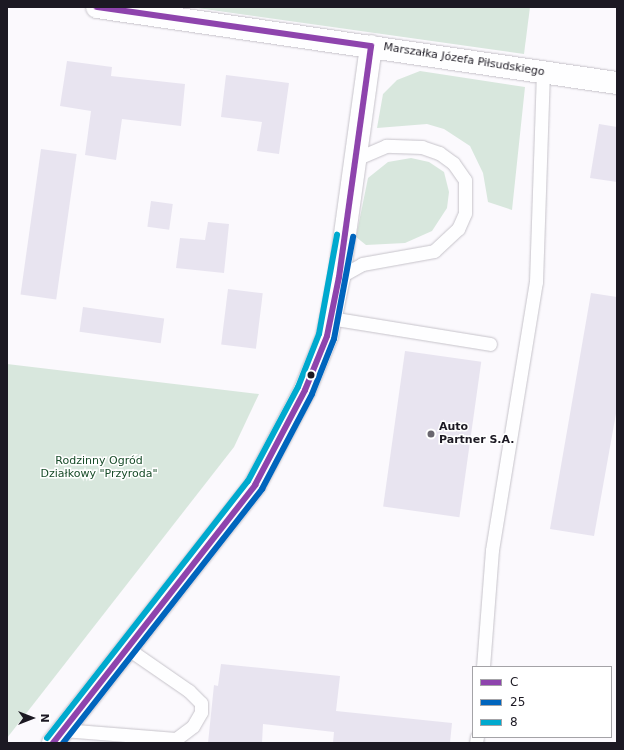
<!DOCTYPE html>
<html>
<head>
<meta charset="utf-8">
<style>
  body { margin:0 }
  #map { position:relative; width:624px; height:750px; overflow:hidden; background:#fbf9fd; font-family:"DejaVu Sans",sans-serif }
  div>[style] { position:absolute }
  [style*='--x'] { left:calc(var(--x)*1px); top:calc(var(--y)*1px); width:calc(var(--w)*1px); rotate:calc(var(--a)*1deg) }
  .green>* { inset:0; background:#d8e7dd }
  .building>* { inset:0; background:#e8e4f0; transform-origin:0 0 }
  .roads { filter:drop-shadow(0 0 1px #c6c3ca) drop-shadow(0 0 1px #c6c3ca) }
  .service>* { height:13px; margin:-6.5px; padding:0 6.5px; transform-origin:6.5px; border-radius:6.5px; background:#fefeff }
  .minor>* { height:22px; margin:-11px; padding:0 11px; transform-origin:11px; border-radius:11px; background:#fefeff }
  .tertiary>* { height:22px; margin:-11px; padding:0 11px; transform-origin:11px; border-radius:11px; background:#fefeff }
  .bus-1>* { height:6px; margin:-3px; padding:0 3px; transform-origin:3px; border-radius:3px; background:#8e44ad }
  .bus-2>* { height:6px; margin:-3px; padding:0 3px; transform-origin:3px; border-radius:3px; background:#0065bd }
  .bus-3>* { height:6px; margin:-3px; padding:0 3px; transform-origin:3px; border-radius:3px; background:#00a9ce }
  .dots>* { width:11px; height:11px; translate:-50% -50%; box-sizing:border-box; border:2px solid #fff; border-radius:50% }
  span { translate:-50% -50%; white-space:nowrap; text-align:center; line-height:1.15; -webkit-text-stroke:3px #fff; paint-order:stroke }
  .street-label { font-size:11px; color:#1c1923 }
  .poi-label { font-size:11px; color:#1c1923; font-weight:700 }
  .left { translate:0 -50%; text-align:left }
  .park-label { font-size:11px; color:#174b28 }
  .frame { position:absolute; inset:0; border:8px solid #1c1923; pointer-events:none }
  .legend { position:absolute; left:472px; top:666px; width:140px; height:72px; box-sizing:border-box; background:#fff; border:1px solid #a4a3a7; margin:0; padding:5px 7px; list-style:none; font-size:12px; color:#1c1923 }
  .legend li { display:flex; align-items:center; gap:8px; height:20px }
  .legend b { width:20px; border:1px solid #a4a3a7 }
  .north { position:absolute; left:12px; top:698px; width:40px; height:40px; -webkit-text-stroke:3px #fff; paint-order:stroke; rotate:90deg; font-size:11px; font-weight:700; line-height:16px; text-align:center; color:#1c1923 }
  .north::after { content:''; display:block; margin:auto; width:14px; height:18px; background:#1c1923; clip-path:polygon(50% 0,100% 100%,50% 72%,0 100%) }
</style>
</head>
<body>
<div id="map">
  <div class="green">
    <i style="clip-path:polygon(190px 7px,530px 7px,524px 54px)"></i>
    <i style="clip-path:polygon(420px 71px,525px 87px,512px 210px,488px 202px,483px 173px,470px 146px,444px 129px,427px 124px,377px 128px,383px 94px,397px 80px)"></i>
    <i style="clip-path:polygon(411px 158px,429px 162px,444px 172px,449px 192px,447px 208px,432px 231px,405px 243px,366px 245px,356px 237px,368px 178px,388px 162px)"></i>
    <i style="clip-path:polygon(7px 364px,259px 394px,234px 447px,7px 738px)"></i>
  </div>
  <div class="building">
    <i style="clip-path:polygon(67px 61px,112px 67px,111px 76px,185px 84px,181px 126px,122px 119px,116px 160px,85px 155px,91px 111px,60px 106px)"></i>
    <i style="clip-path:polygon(226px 75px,289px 83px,279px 154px,257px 151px,262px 122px,221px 117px)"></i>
    <i style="clip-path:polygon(599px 124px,617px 127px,617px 182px,590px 178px)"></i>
    <i style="left:41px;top:149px;width:36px;height:147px;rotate:8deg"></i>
    <i style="left:151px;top:201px;width:22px;height:26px;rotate:8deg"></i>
    <i style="clip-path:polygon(208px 222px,229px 224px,224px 273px,176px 268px,180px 238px,205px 240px)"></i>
    <i style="left:228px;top:289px;width:35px;height:56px;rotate:7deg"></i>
    <i style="clip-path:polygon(591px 293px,617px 297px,617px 408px,594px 536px,550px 529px)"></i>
    <i style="left:83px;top:307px;width:82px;height:25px;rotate:8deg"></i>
    <i style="left:405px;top:351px;width:77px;height:157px;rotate:8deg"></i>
    <i style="clip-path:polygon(221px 664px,340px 676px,336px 711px,452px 723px,450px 743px,333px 743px,334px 732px,263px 724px,262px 743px,208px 743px,214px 685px,218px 686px)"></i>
  </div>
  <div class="roads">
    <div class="service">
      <i style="--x:339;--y:277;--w:26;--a:-29"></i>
      <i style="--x:362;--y:264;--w:73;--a:-10.2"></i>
      <i style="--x:434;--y:251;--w:33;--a:-43"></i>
      <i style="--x:458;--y:229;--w:17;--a:-66"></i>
      <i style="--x:465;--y:213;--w:33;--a:-90"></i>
      <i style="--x:465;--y:180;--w:21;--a:-125"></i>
      <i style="--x:453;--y:163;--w:17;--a:-144"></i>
      <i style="--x:439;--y:153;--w:18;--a:-161"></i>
      <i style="--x:422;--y:147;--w:36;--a:-178"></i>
      <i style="--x:386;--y:146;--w:33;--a:157"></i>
      <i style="--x:330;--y:318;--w:162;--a:9.2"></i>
      <i style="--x:483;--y:667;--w:117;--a:-85.6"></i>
      <i style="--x:492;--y:550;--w:272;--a:-80.7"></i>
      <i style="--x:536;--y:282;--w:209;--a:-88.1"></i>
      <i style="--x:63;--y:730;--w:113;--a:4.6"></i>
      <i style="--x:176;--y:739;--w:21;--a:-37"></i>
      <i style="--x:193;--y:726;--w:16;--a:-60"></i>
      <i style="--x:201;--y:712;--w:9;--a:-90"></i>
      <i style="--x:201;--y:703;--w:17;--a:-135"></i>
      <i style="--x:189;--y:691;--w:75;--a:-145.3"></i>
      <i style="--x:476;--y:743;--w:6;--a:-81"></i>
    </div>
    <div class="minor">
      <i style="--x:53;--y:743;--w:328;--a:-51.9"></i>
      <i style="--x:255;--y:485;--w:107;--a:-62.2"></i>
      <i style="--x:305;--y:390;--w:58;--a:-67.8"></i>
      <i style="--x:327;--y:336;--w:60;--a:-78.5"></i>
      <i style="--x:339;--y:277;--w:233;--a:-82.1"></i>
    </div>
    <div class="tertiary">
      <i style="--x:97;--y:7;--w:526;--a:8.32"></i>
    </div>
  </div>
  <div class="bus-1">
    <i style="--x:53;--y:743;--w:328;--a:-51.9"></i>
    <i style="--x:255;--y:485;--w:107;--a:-62.2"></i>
    <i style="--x:305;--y:390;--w:58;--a:-67.8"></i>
    <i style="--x:327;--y:336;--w:60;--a:-78.5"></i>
    <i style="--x:339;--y:277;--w:233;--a:-82.1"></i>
    <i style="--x:371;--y:46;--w:277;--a:-171.9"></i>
  </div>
  <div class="bus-2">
    <i style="--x:63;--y:743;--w:323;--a:-51.9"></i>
    <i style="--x:262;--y:489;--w:107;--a:-62.2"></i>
    <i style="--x:312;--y:394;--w:59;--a:-68.2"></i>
    <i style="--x:334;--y:339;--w:104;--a:-79.4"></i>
  </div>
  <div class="bus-3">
    <i style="--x:47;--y:738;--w:326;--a:-52"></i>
    <i style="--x:248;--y:481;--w:106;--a:-62"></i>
    <i style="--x:298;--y:387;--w:57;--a:-68.4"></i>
    <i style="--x:319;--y:334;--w:101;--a:-79.7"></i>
  </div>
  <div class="dots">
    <i style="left:311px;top:375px;background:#1c1923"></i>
    <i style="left:431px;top:434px;background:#6a676f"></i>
  </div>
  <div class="street-label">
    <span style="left:464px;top:60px;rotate:9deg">Marszałka Józefa Piłsudskiego</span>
  </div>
  <div class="poi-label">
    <span class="left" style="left:439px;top:434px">Auto<br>Partner S.A.</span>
  </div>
  <div class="park-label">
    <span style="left:99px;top:468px">Rodzinny Ogród<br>Działkowy "Przyroda"</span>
  </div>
  <div class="frame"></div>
  <ul class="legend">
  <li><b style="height:5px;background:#8e44ad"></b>C</li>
  <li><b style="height:5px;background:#0065bd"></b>25</li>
  <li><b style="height:5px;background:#00a9ce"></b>8</li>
  </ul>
  <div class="north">N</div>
</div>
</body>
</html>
